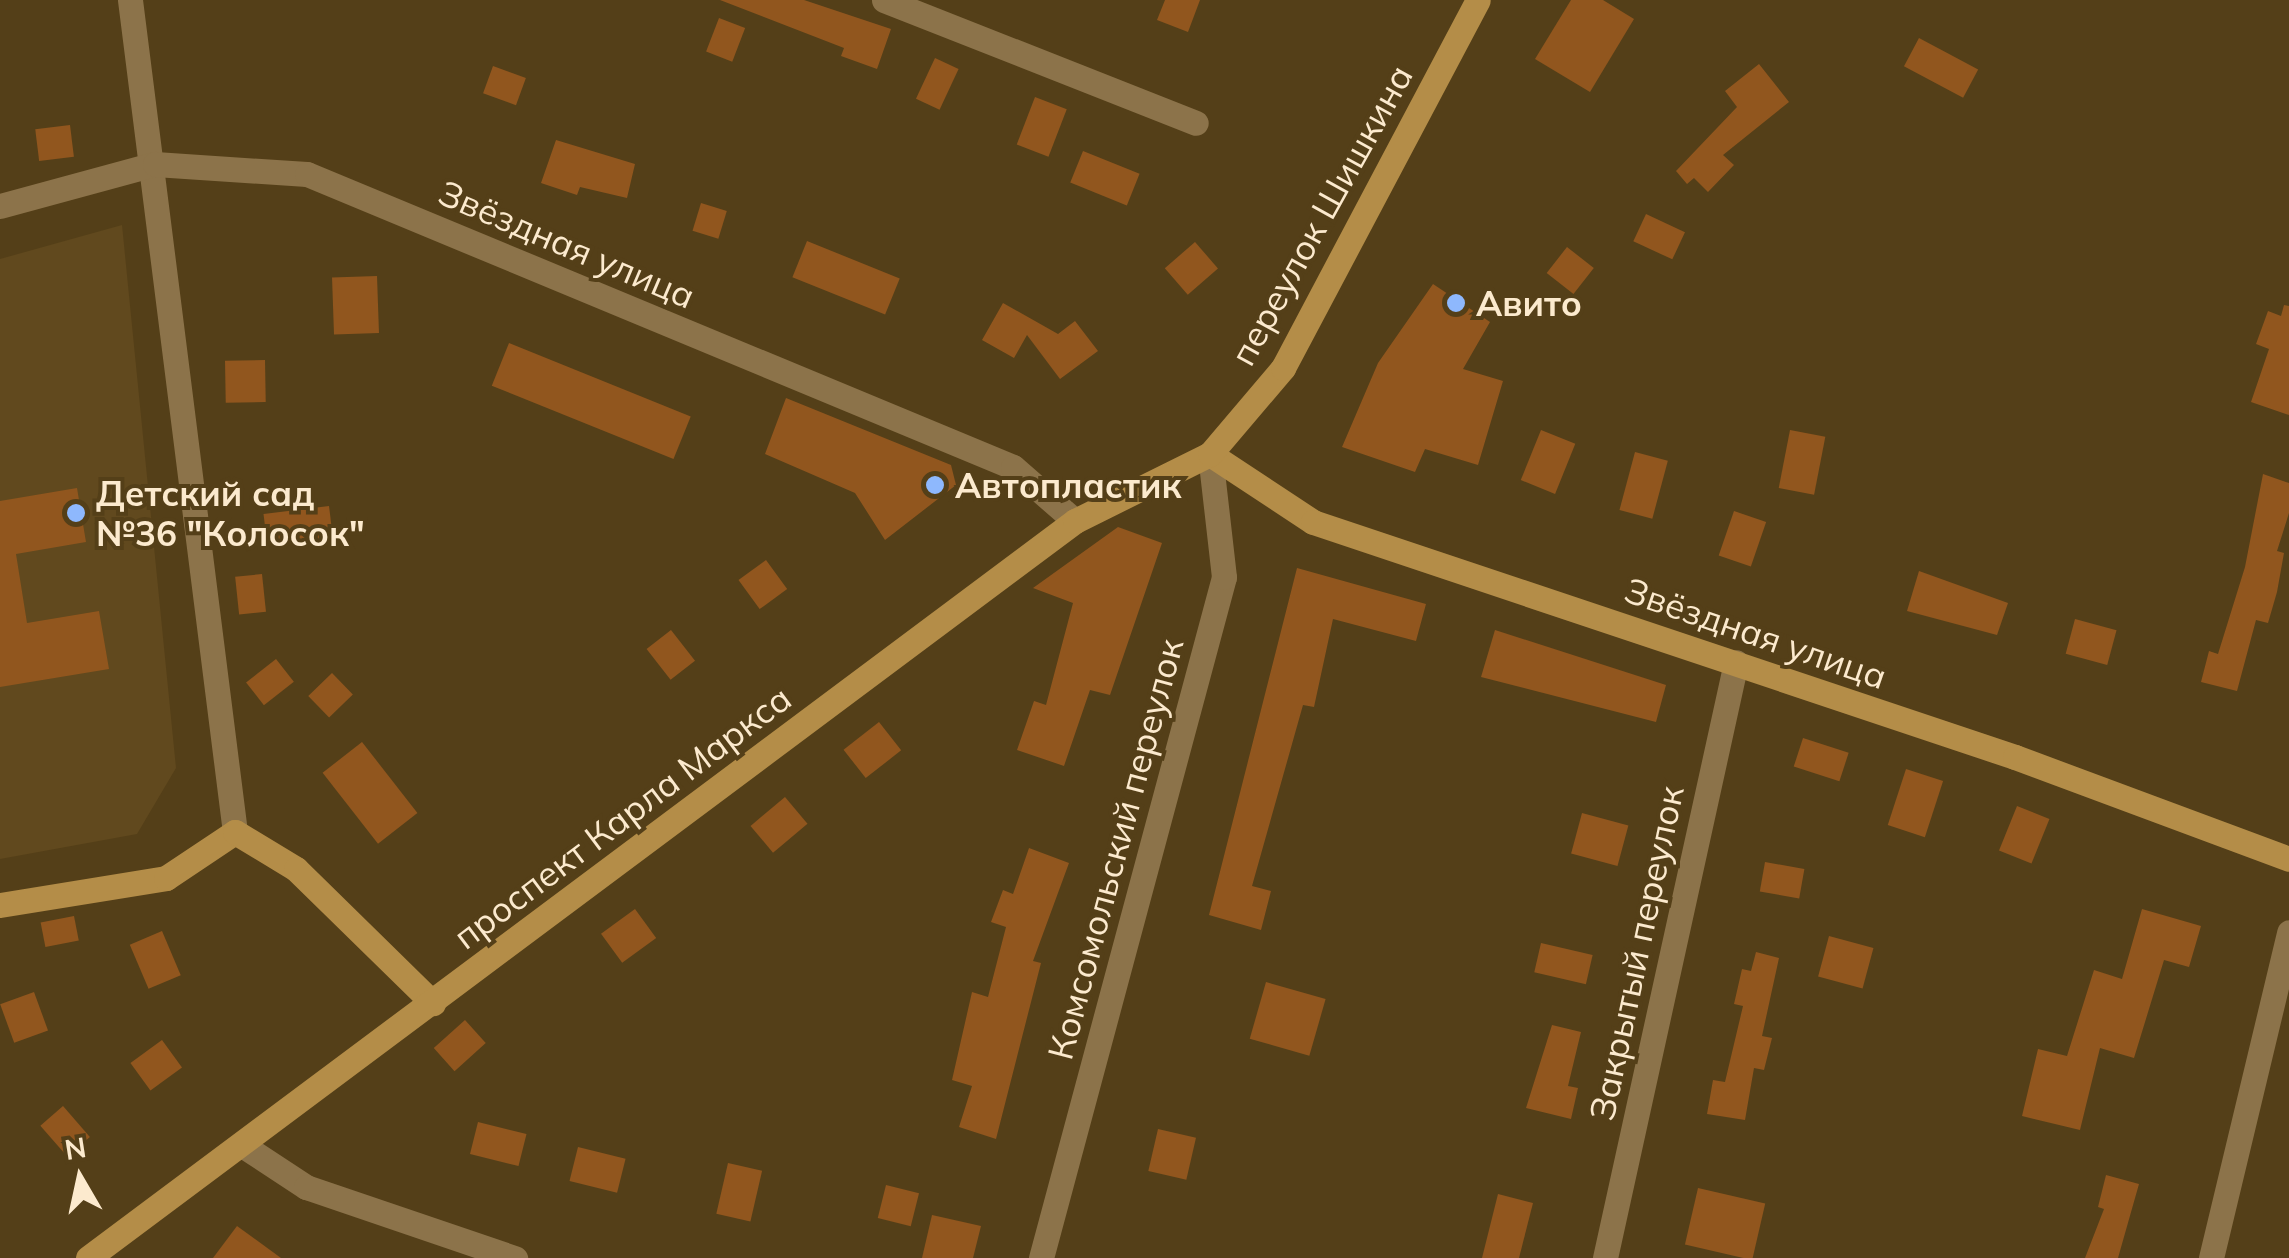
<!DOCTYPE html>
<html>
<head>
<meta charset="utf-8">
<style>
  body { margin:0 }
  #map { position:relative; width:2289px; height:1258px; overflow:hidden; background:#543f18; font-family:Mulish,sans-serif }
  div>[style] { position:absolute }
  [style*='--x'] { left:calc(var(--x)*1px); top:calc(var(--y)*1px); width:calc(var(--w)*1px); rotate:calc(var(--a)*1deg) }
  .built>* { inset:0; background:#61491e }
  .building>* { inset:0; background:#91561e; transform-origin:0 0 }
  .street>* { height:25px; margin:-12.5px; padding:0 12.5px; transform-origin:12.5px; border-radius:12.5px; background:#8c734a }
  .secondary>* { height:25px; margin:-12.5px; padding:0 12.5px; transform-origin:12.5px; border-radius:12.5px; background:#b48d48 }
  .dots>* { width:28px; height:28px; translate:-50% -50%; box-sizing:border-box; border:5px solid #543f18; border-radius:50% }
  span { translate:-50% -50%; white-space:nowrap; text-align:center; line-height:1.15; -webkit-text-stroke:8px #543f18; paint-order:stroke }
  .street-label { font-size:35px; color:#fceace }
  .poi-label { font-size:35px; color:#fceace; font-weight:700 }
  .left { translate:0 -50%; text-align:left }
  .north { position:absolute; left:30px; top:1128px; width:100px; height:100px; -webkit-text-stroke:8px #543f18; paint-order:stroke; rotate:351deg; font-size:28px; font-weight:700; line-height:40px; text-align:center; color:#fceace }
  .north::after { content:''; display:block; margin:auto; width:35px; height:45px; background:#fceace; clip-path:polygon(50% 0,100% 100%,50% 72%,0 100%) }
</style>
</head>
<body>
<div id="map">
  <div class="built">
    <i style="clip-path:polygon(122px 225px,176px 768px,137px 834px,0 859px,0 259px)"></i>
  </div>
  <div class="building">
    <i style="clip-path:polygon(720px 0,804px 0,891px 29px,877px 69px,841px 56px,844px 48px)"></i>
    <i style="clip-path:polygon(1165px 0,1200px 0,1188px 32px,1157px 20px)"></i>
    <i style="clip-path:polygon(1571px 0,1603px 0,1634px 19px,1590px 92px,1535px 59px)"></i>
    <i style="left:719px;top:18px;width:28px;height:36px;rotate:21deg"></i>
    <i style="left:1919px;top:38px;width:67px;height:32px;rotate:28deg"></i>
    <i style="left:935px;top:58px;width:26px;height:45px;rotate:25deg"></i>
    <i style="clip-path:polygon(1759px 64px,1789px 102px,1723px 155px,1734px 165px,1708px 192px,1694px 178px,1687px 184px,1676px 171px,1737px 107px,1725px 91px)"></i>
    <i style="left:493px;top:66px;width:35px;height:29px;rotate:20deg"></i>
    <i style="left:1035px;top:97px;width:34px;height:51px;rotate:21deg"></i>
    <i style="left:70px;top:125px;width:32px;height:35px;rotate:83deg"></i>
    <i style="clip-path:polygon(556px 140px,635px 164px,627px 198px,580px 187px,577px 195px,541px 183px)"></i>
    <i style="left:1083px;top:151px;width:61px;height:34px;rotate:22deg"></i>
    <i style="left:701px;top:203px;width:27px;height:29px;rotate:17deg"></i>
    <i style="left:1646px;top:214px;width:43px;height:30px;rotate:25deg"></i>
    <i style="left:807px;top:241px;width:100px;height:39px;rotate:22deg"></i>
    <i style="left:1195px;top:242px;width:35px;height:40px;rotate:49deg"></i>
    <i style="left:1567px;top:247px;width:34px;height:33px;rotate:38deg"></i>
    <i style="left:377px;top:276px;width:57px;height:45px;rotate:88deg"></i>
    <i style="clip-path:polygon(1433px 284px,1490px 322px,1463px 369px,1503px 381px,1478px 465px,1425px 449px,1415px 472px,1342px 447px,1378px 363px)"></i>
    <i style="clip-path:polygon(1003px 303px,1058px 334px,1075px 321px,1098px 351px,1060px 379px,1027px 335px,1014px 358px,982px 340px)"></i>
    <i style="clip-path:polygon(2284px 305px,2289px 306px,2289px 415px,2251px 402px,2269px 349px,2256px 344px,2268px 311px,2281px 316px)"></i>
    <i style="left:509px;top:343px;width:196px;height:46px;rotate:22deg"></i>
    <i style="left:265px;top:360px;width:42px;height:40px;rotate:89deg"></i>
    <i style="clip-path:polygon(786px 398px,951px 465px,956px 485px,885px 540px,855px 493px,765px 454px)"></i>
    <i style="left:1541px;top:430px;width:37px;height:54px;rotate:22deg"></i>
    <i style="left:1790px;top:430px;width:36px;height:59px;rotate:11deg"></i>
    <i style="left:1635px;top:452px;width:34px;height:60px;rotate:15deg"></i>
    <i style="clip-path:polygon(2263px 474px,2289px 483px,2289px 513px,2277px 551px,2284px 553px,2277px 592px,2268px 623px,2256px 620px,2237px 691px,2201px 682px,2209px 651px,2218px 654px,2245px 567px)"></i>
    <i style="clip-path:polygon(77px 488px,86px 542px,16px 554px,27px 623px,99px 611px,109px 669px,0 687px,0 501px)"></i>
    <i style="left:329px;top:506px;width:31px;height:66px;rotate:83deg"></i>
    <i style="left:1734px;top:511px;width:34px;height:47px;rotate:19deg"></i>
    <i style="clip-path:polygon(1118px 527px,1162px 543px,1110px 695px,1090px 690px,1064px 766px,1017px 750px,1034px 701px,1046px 705px,1073px 603px,1033px 588px)"></i>
    <i style="left:766px;top:560px;width:36px;height:34px;rotate:54deg"></i>
    <i style="clip-path:polygon(1297px 568px,1426px 604px,1416px 641px,1333px 619px,1314px 707px,1303px 705px,1252px 886px,1271px 891px,1261px 930px,1209px 915px)"></i>
    <i style="clip-path:polygon(1919px 571px,2008px 603px,1997px 635px,1907px 611px)"></i>
    <i style="left:262px;top:574px;width:38px;height:27px;rotate:84deg"></i>
    <i style="left:2075px;top:619px;width:43px;height:36px;rotate:15deg"></i>
    <i style="left:671px;top:630px;width:39px;height:31px;rotate:52deg"></i>
    <i style="clip-path:polygon(1495px 630px,1666px 685px,1656px 722px,1481px 677px)"></i>
    <i style="left:276px;top:659px;width:29px;height:38px;rotate:52deg"></i>
    <i style="left:332px;top:673px;width:30px;height:33px;rotate:46deg"></i>
    <i style="left:879px;top:722px;width:36px;height:45px;rotate:52deg"></i>
    <i style="left:1803px;top:738px;width:48px;height:30px;rotate:18deg"></i>
    <i style="left:362px;top:742px;width:90px;height:50px;rotate:52deg"></i>
    <i style="left:1906px;top:769px;width:39px;height:59px;rotate:18deg"></i>
    <i style="left:785px;top:797px;width:35px;height:45px;rotate:50deg"></i>
    <i style="left:2017px;top:806px;width:35px;height:48px;rotate:22deg"></i>
    <i style="left:1582px;top:813px;width:48px;height:42px;rotate:15deg"></i>
    <i style="clip-path:polygon(1029px 848px,1069px 863px,1033px 961px,1041px 963px,996px 1139px,959px 1127px,972px 1086px,952px 1080px,972px 992px,988px 997px,1006px 927px,991px 922px,1003px 890px,1013px 894px)"></i>
    <i style="left:1765px;top:862px;width:40px;height:30px;rotate:10deg"></i>
    <i style="left:635px;top:909px;width:36px;height:42px;rotate:54deg"></i>
    <i style="clip-path:polygon(2142px 909px,2201px 926px,2189px 967px,2164px 960px,2134px 1058px,2100px 1048px,2080px 1130px,2022px 1116px,2038px 1049px,2067px 1056px,2094px 970px,2122px 979px)"></i>
    <i style="left:74px;top:916px;width:25px;height:34px;rotate:79deg"></i>
    <i style="left:162px;top:931px;width:48px;height:35px;rotate:67deg"></i>
    <i style="left:1829px;top:936px;width:46px;height:42px;rotate:15deg"></i>
    <i style="left:1541px;top:943px;width:53px;height:30px;rotate:13deg"></i>
    <i style="clip-path:polygon(1756px 952px,1779px 958px,1762px 1036px,1772px 1038px,1764px 1070px,1754px 1068px,1745px 1120px,1707px 1114px,1713px 1080px,1725px 1082px,1743px 1006px,1734px 1004px,1742px 969px,1751px 971px)"></i>
    <i style="left:1266px;top:982px;width:62px;height:59px;rotate:16deg"></i>
    <i style="left:34px;top:992px;width:41px;height:36px;rotate:70deg"></i>
    <i style="left:465px;top:1020px;width:31px;height:42px;rotate:48deg"></i>
    <i style="clip-path:polygon(1552px 1025px,1581px 1032px,1568px 1086px,1578px 1088px,1571px 1119px,1526px 1108px)"></i>
    <i style="left:162px;top:1040px;width:34px;height:39px;rotate:54deg"></i>
    <i style="left:63px;top:1106px;width:41px;height:30px;rotate:49deg"></i>
    <i style="left:478px;top:1122px;width:50px;height:33px;rotate:14deg"></i>
    <i style="left:1158px;top:1129px;width:39px;height:43px;rotate:13deg"></i>
    <i style="left:578px;top:1147px;width:49px;height:35px;rotate:14deg"></i>
    <i style="left:728px;top:1163px;width:35px;height:52px;rotate:13deg"></i>
    <i style="clip-path:polygon(2106px 1175px,2139px 1184px,2118px 1258px,2085px 1258px,2104px 1209px,2098px 1207px)"></i>
    <i style="left:886px;top:1185px;width:34px;height:34px;rotate:14deg"></i>
    <i style="left:1698px;top:1188px;width:69px;height:58px;rotate:13deg"></i>
    <i style="clip-path:polygon(1498px 1194px,1533px 1203px,1519px 1258px,1482px 1258px)"></i>
    <i style="clip-path:polygon(932px 1215px,981px 1226px,973px 1258px,922px 1258px)"></i>
    <i style="clip-path:polygon(237px 1226px,281px 1258px,213px 1258px)"></i>
  </div>
  <div class="street">
    <i style="--x:130;--y:0;--w:839;--a:82.81"></i>
    <i style="--x:884;--y:0;--w:335;--a:21.5"></i>
    <i style="--x:0;--y:206;--w:161;--a:-15.2"></i>
    <i style="--x:155;--y:164;--w:152;--a:3.8"></i>
    <i style="--x:307;--y:174;--w:764;--a:22.54"></i>
    <i style="--x:1013;--y:467;--w:82;--a:41.1"></i>
    <i style="--x:242;--y:1145;--w:77;--a:33.3"></i>
    <i style="--x:306;--y:1187;--w:221;--a:18.8"></i>
    <i style="--x:1041;--y:1258;--w:705;--a:-74.96"></i>
    <i style="--x:1224;--y:577;--w:124;--a:-96.5"></i>
    <i style="--x:1605;--y:1258;--w:610;--a:-77.6"></i>
    <i style="--x:2211;--y:1258;--w:335;--a:-76.5"></i>
  </div>
  <div class="secondary">
    <i style="--x:1210;--y:454;--w:123;--a:33.4"></i>
    <i style="--x:1313;--y:522;--w:740;--a:18.51"></i>
    <i style="--x:2015;--y:757;--w:292;--a:20.4"></i>
    <i style="--x:0;--y:905;--w:168;--a:-9.2"></i>
    <i style="--x:166;--y:878;--w:83;--a:-33.7"></i>
    <i style="--x:235;--y:832;--w:71;--a:31.2"></i>
    <i style="--x:296;--y:869;--w:192;--a:44.4"></i>
    <i style="--x:88;--y:1258;--w:1232;--a:-36.75"></i>
    <i style="--x:1075;--y:521;--w:151;--a:-26.4"></i>
    <i style="--x:1210;--y:454;--w:113;--a:-49.7"></i>
    <i style="--x:1283;--y:368;--w:416;--a:-62.1"></i>
  </div>
  <div class="dots">
    <i style="left:1456px;top:303px;background:#8eb8fd"></i>
    <i style="left:935px;top:485px;background:#8eb8fd"></i>
    <i style="left:76px;top:513px;background:#8eb8fd"></i>
  </div>
  <div class="street-label">
    <span style="left:1321px;top:215px;rotate:-61deg">переулок Шишкина</span>
    <span style="left:567px;top:244px;rotate:23deg">Звёздная улица</span>
    <span style="left:1756px;top:633px;rotate:19deg">Звёздная улица</span>
    <span style="left:622px;top:817px;rotate:-37deg">проспект Карла Маркса</span>
    <span style="left:1115px;top:849px;rotate:-75deg">Комсомольский переулок</span>
    <span style="left:1636px;top:953px;rotate:-78deg">Закрытый переулок</span>
  </div>
  <div class="poi-label">
    <span class="left" style="left:1476px;top:303px">Авито</span>
    <span class="left" style="left:955px;top:485px">Автопластик</span>
    <span class="left" style="left:96px;top:513px">Детский сад<br>№36 "Колосок"</span>
  </div>
  <div class="north">N</div>
</div>
</body>
</html>
